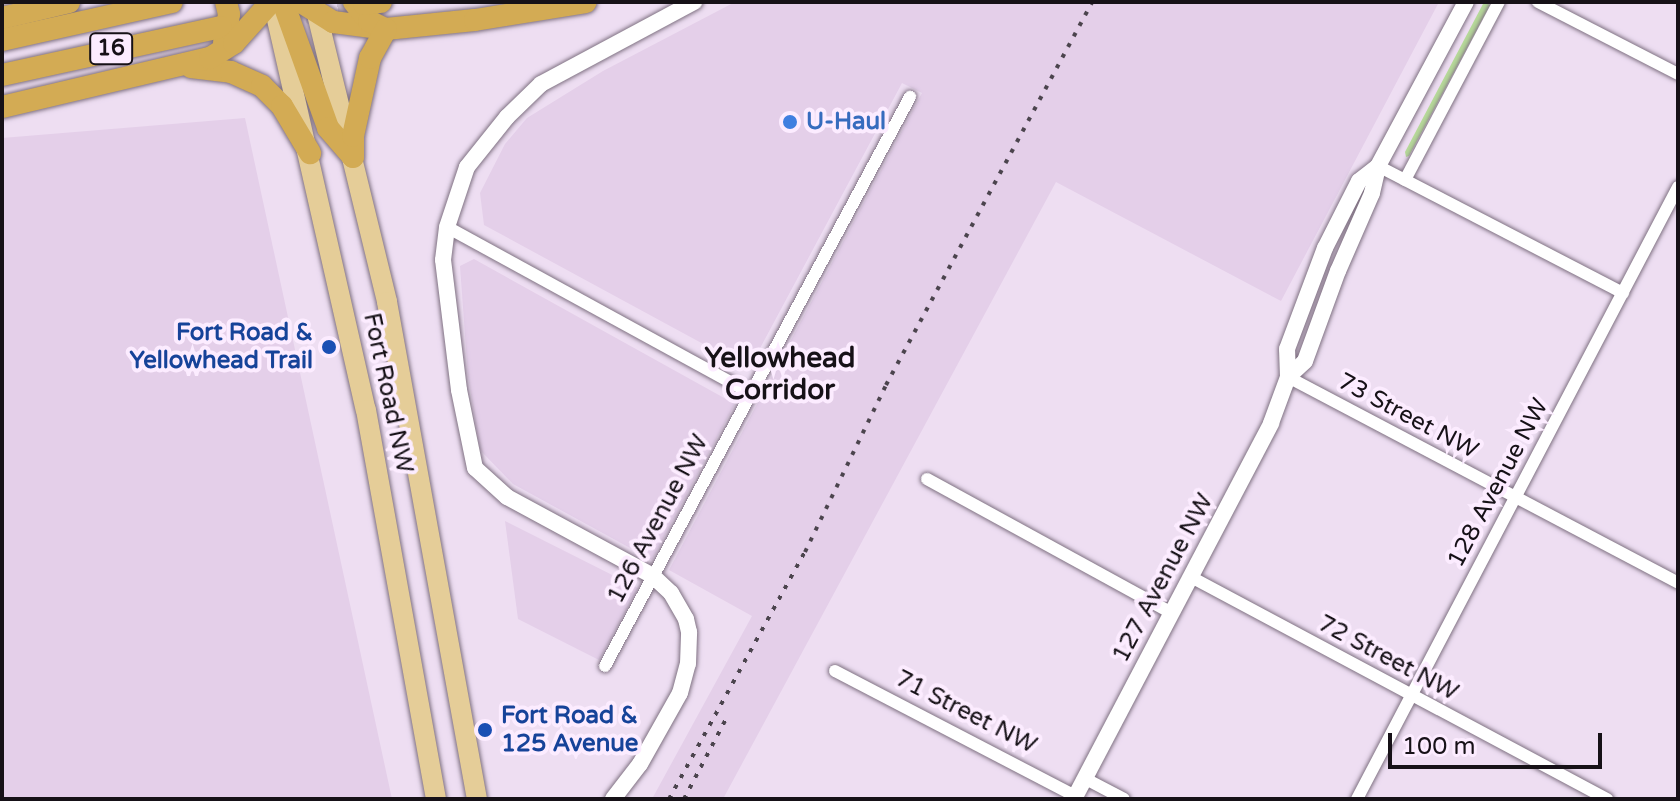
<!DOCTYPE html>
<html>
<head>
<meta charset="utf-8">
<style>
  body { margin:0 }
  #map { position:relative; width:1680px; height:801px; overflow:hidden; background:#eedef2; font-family:"Varela Round",sans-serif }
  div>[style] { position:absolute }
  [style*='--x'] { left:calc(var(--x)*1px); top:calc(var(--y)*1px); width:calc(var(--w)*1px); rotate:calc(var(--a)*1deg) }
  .built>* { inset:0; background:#e4cfe9 }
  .green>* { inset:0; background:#b7da99 }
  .motorway-tunnel>* { height:22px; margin-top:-11px; transform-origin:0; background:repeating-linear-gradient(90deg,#cebfd1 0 22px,transparent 0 33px) }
  .roads { filter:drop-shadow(0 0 2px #7f7182) drop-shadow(0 0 2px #7f7182) }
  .minor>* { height:12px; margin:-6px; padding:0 6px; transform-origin:6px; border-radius:6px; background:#fff }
  .tertiary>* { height:16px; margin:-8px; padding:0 8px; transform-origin:8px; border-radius:8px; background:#fff }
  .primary>* { height:20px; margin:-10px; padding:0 10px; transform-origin:10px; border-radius:10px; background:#e5cd98 }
  .motorway>* { height:22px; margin:-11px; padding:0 11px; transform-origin:11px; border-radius:11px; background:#d3ab54 }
  .rail>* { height:4px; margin-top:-2px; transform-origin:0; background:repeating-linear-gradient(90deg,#4b444d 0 4px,transparent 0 12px) }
  .dots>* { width:22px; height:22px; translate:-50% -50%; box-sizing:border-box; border:4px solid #fcecff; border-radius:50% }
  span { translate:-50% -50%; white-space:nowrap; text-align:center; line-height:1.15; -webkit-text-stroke:8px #fcecff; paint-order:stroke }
  .shield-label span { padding:2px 6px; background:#fcecff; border:2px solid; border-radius:6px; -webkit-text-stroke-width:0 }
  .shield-label { font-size:22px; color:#161117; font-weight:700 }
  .shop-label { font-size:24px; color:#366cbe; font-weight:700 }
  .left { translate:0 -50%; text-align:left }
  .transit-label { font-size:24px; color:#164399; font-weight:700 }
  .right { translate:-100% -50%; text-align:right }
  .street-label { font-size:24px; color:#161117 }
  .quarter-label { font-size:28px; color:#161117; font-weight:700 }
  .frame { position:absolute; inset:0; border:4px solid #161117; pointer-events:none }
  .scale { position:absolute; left:1388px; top:733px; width:214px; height:36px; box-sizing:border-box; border:4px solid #161117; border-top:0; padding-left:10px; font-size:24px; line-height:28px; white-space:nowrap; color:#161117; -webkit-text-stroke:6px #fcecff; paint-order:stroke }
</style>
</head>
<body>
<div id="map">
  <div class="built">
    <i style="clip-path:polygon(735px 2px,1439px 2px,1281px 301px,1056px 182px,723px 799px,652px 799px,752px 616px,669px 570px,922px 93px,902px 83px,758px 352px,742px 365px,484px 225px,480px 193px,505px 144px,527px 118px,603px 71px)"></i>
    <i style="clip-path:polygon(245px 118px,392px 799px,2px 799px,2px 138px)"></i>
    <i style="clip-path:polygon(474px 259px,735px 404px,652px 560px,513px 484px,480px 450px,468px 376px,460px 266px)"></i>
    <i style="clip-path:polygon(505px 521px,638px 588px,599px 660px,518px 619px)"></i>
  </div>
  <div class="green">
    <i style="clip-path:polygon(1484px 2px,1490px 5px,1409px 156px,1406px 157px,1405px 152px)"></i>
  </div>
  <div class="motorway-tunnel">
    <i style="--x:305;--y:13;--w:60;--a:-8.7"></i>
  </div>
  <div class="roads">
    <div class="minor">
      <i style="--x:1538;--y:2;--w:157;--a:27.2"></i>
      <i style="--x:1378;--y:166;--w:276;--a:27.4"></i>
      <i style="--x:1405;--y:180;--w:201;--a:-62.2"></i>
      <i style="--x:447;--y:227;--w:345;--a:28.7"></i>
      <i style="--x:1288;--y:377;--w:441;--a:27.8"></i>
      <i style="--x:927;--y:479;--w:279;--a:28.7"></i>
      <i style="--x:1191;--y:577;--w:472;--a:28.1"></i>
      <i style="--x:605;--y:666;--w:646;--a:-61.81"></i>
      <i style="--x:835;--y:671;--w:271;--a:27.5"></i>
      <i style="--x:1084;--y:778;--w:45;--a:27.7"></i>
      <i style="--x:1357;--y:799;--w:691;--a:-62.32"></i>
    </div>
    <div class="tertiary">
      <i style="--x:1288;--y:377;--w:23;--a:-43"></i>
      <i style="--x:1305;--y:361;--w:96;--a:-69.9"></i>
      <i style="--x:1338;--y:271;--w:85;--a:-66.4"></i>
      <i style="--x:1372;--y:193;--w:28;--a:-77"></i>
      <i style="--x:1378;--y:166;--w:186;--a:-61.8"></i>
      <i style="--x:613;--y:799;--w:44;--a:-52.4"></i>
      <i style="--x:640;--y:764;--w:81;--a:-60.6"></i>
      <i style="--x:680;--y:693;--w:30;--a:-75"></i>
      <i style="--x:688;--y:664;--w:32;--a:-88"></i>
      <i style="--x:689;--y:632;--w:13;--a:-103"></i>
      <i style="--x:686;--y:619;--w:30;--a:-120"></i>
      <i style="--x:671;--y:593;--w:25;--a:-137"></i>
      <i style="--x:653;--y:576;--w:166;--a:-151.6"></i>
      <i style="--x:507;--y:497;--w:43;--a:-137.8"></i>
      <i style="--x:475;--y:468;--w:80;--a:-101.6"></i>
      <i style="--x:459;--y:390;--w:131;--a:-97"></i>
      <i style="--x:443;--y:260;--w:33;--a:-83"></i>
      <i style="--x:447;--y:227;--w:63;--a:-71.6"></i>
      <i style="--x:467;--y:167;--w:64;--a:-51.3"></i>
      <i style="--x:507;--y:117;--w:47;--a:-44.1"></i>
      <i style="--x:541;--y:84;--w:174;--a:-28.2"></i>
      <i style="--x:1074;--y:799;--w:424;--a:-62.3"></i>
      <i style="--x:1271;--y:423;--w:49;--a:-69.7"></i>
      <i style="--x:1288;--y:377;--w:28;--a:-92"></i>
      <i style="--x:1287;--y:349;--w:108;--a:-69.4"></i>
      <i style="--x:1325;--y:248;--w:75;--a:-63.1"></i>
      <i style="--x:1359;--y:181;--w:24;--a:-38"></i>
    </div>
    <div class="primary">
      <i style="--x:273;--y:2;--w:418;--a:77.2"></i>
      <i style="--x:366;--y:410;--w:395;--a:79.8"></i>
      <i style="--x:314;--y:2;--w:309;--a:76.3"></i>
      <i style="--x:387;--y:302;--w:505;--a:79.74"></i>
    </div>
    <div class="motorway">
      <i style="--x:283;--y:2;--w:134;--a:70.3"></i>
      <i style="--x:328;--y:128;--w:38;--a:49"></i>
      <i style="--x:301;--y:2;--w:38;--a:32"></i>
      <i style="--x:333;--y:22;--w:53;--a:7.5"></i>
      <i style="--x:386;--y:29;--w:89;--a:-5.8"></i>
      <i style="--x:475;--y:20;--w:112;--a:-9.2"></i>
      <i style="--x:354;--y:2;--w:24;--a:52"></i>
      <i style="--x:369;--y:21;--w:18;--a:27"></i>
      <i style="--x:364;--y:4;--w:17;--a:-7"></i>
      <i style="--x:2;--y:18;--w:69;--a:-13.4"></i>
      <i style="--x:2;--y:40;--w:174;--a:-12.6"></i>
      <i style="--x:224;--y:43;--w:29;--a:-80"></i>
      <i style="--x:229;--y:14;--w:12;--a:-104"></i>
      <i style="--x:191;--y:67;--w:40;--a:7.1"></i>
      <i style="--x:231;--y:72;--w:34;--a:24"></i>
      <i style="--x:262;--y:86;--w:28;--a:45"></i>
      <i style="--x:282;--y:106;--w:55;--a:59.2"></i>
      <i style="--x:2;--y:75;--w:224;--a:-12.4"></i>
      <i style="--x:2;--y:107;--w:214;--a:-13.3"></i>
      <i style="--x:210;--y:58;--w:28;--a:-32"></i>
      <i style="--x:234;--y:43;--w:55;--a:-47.9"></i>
      <i style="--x:353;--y:157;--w:21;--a:-90"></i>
      <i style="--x:353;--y:136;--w:80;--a:-77.7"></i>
      <i style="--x:370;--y:58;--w:33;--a:-61"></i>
    </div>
  </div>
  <div class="rail">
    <i style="--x:669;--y:799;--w:282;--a:-61.2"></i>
    <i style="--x:805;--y:552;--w:186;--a:-64.1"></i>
    <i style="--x:886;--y:385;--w:435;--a:-61.7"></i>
    <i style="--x:684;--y:799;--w:93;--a:-62.3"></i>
  </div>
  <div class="dots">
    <i style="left:790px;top:122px;background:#3f7fe0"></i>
    <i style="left:329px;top:347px;background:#1a4fb4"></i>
    <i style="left:485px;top:730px;background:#1a4fb4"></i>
  </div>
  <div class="shield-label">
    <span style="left:111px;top:49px">16</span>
  </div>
  <div class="shop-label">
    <span class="left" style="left:806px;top:122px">U-Haul</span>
  </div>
  <div class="transit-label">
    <span class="right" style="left:313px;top:347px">Fort Road &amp;<br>Yellowhead Trail</span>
    <span class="left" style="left:501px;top:730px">Fort Road &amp;<br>125 Avenue</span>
  </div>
  <div class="street-label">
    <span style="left:388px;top:393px;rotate:78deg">Fort Road NW</span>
    <span style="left:1408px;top:416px;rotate:28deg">73 Street NW</span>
    <span style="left:1498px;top:483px;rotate:-62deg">128 Avenue NW</span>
    <span style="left:658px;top:519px;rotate:-62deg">126 Avenue NW</span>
    <span style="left:1163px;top:578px;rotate:-62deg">127 Avenue NW</span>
    <span style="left:1388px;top:658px;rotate:28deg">72 Street NW</span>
    <span style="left:966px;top:712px;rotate:27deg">71 Street NW</span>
  </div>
  <div class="quarter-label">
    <span style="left:780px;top:374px">Yellowhead<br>Corridor</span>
  </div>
  <div class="frame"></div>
  <div class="scale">100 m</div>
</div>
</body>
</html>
